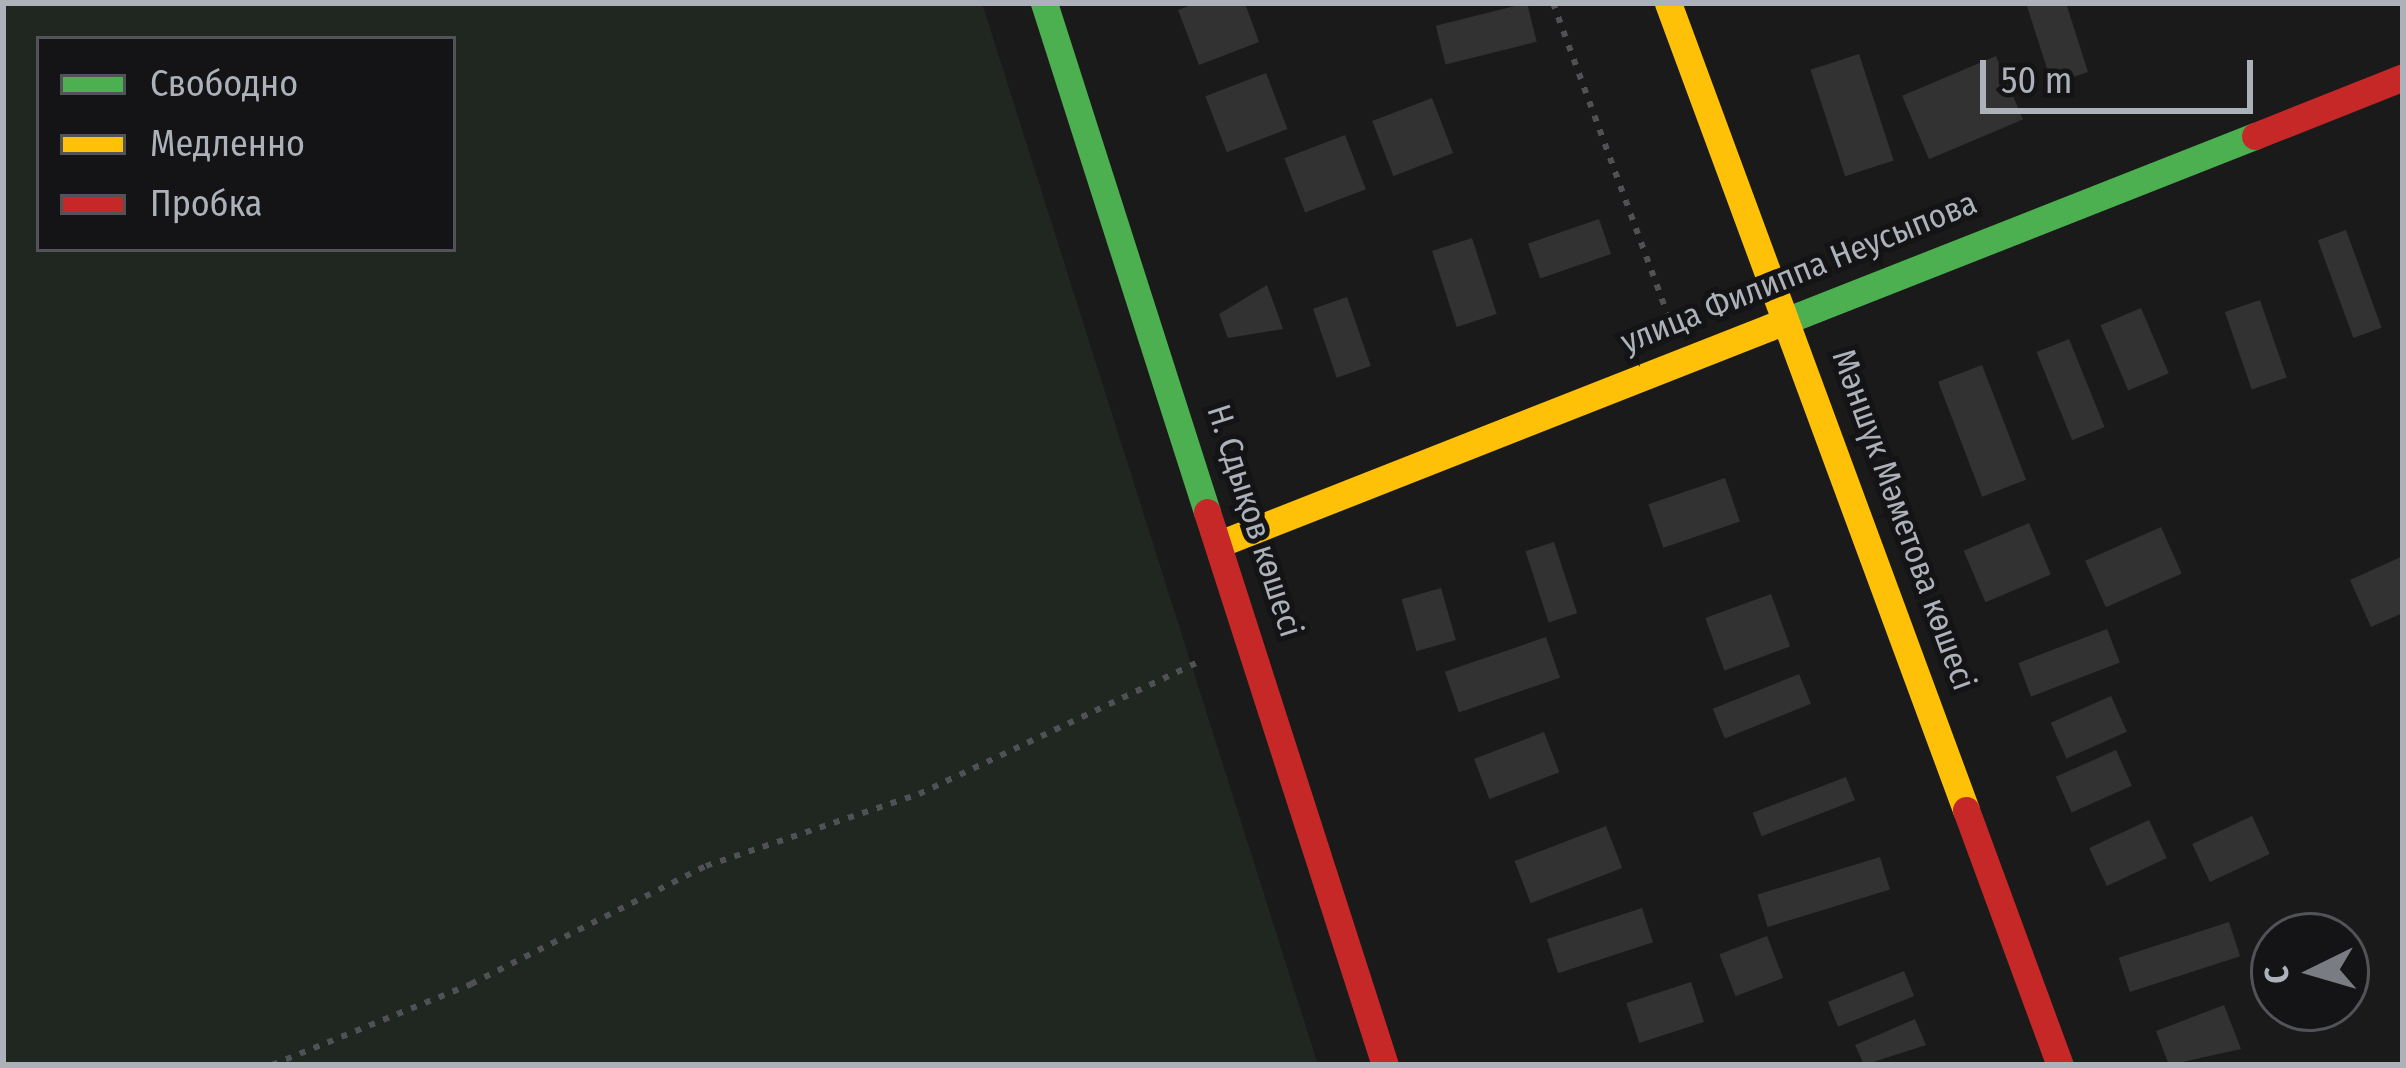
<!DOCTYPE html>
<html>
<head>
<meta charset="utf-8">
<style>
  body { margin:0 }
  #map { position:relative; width:2406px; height:1068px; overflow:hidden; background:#1a1a1a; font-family:"Fira Sans Condensed",sans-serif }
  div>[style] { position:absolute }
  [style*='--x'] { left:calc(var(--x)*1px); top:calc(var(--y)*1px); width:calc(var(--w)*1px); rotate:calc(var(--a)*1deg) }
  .green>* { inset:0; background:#202721 }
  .building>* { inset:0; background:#323232; transform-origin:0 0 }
  .path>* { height:6px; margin-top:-3px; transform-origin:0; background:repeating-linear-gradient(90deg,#505154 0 6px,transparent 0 15px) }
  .fast>* { height:27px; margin:-13.5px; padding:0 13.5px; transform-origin:13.5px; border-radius:13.5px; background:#4caf50 }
  .slow>* { height:27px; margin:-13.5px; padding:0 13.5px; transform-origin:13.5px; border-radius:13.5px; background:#ffc107 }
  .jam>* { height:27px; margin:-13.5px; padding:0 13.5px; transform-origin:13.5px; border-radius:13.5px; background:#c62828 }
  span { translate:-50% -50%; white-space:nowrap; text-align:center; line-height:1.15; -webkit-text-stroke:10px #141416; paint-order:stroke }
  .street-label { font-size:33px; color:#acb1ba }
  .frame { position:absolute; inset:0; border:6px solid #acb1ba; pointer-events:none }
  .legend { position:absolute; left:36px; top:36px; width:420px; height:216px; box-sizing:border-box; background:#141416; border:3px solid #515358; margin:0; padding:15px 21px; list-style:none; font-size:36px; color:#acb1ba }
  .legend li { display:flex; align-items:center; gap:24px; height:60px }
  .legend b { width:60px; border:3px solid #515358 }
  .north { position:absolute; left:2250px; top:912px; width:120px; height:120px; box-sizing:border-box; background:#141416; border:3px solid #515358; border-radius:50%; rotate:265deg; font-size:33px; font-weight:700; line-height:48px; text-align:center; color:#acb1ba }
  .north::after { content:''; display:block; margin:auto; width:42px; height:54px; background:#797c82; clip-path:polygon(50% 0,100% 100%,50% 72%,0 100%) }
  .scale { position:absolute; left:1980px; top:60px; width:273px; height:54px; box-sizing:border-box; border:6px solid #acb1ba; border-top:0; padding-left:15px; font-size:36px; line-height:42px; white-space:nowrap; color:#acb1ba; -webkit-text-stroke:9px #141416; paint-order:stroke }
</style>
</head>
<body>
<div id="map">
  <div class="green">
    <i style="clip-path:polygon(evenodd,3px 3px,982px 3px,1318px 1065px,3px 1065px,3px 3px,39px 39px,453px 39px,453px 249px,39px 249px,39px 39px)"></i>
  </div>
  <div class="building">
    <i style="clip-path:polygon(1197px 3px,1245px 3px,1259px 42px,1199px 65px,1178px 10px)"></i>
    <i style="left:1527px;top:3px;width:40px;height:94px;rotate:76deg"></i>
    <i style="clip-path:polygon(2026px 3px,2066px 3px,2088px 72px,2052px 84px)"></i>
    <i style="left:1859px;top:54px;width:112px;height:51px;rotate:72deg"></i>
    <i style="left:1996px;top:56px;width:69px;height:102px;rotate:67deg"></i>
    <i style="left:1266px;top:73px;width:60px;height:65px;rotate:69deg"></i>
    <i style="left:1432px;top:98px;width:59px;height:64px;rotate:69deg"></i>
    <i style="left:1345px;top:135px;width:58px;height:65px;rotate:69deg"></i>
    <i style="left:1599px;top:219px;width:37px;height:75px;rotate:71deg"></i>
    <i style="left:2346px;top:230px;width:104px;height:30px;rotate:70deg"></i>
    <i style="left:1472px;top:238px;width:80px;height:42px;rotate:72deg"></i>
    <i style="clip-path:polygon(1267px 285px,1283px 329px,1228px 338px,1219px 314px)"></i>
    <i style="left:1347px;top:297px;width:73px;height:36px;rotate:71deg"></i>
    <i style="left:2260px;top:300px;width:82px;height:37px;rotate:71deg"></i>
    <i style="left:2141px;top:308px;width:71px;height:44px;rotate:67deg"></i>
    <i style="left:2069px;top:339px;width:95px;height:35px;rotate:68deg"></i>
    <i style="left:1982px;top:365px;width:123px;height:47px;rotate:69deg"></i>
    <i style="left:1725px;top:478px;width:46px;height:81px;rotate:71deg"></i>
    <i style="left:2029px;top:523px;width:56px;height:71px;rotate:67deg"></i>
    <i style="left:2161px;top:527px;width:51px;height:83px;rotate:66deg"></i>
    <i style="left:1554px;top:542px;width:75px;height:30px;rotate:72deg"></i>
    <i style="clip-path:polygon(2403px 556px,2403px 613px,2371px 627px,2350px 580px)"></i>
    <i style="left:1441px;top:588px;width:54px;height:41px;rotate:74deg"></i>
    <i style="left:1771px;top:594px;width:56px;height:70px;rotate:70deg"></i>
    <i style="left:2107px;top:629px;width:36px;height:95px;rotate:69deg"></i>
    <i style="left:1546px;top:637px;width:43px;height:107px;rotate:71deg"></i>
    <i style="left:1799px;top:674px;width:32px;height:93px;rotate:68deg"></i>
    <i style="left:2111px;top:696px;width:39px;height:66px;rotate:66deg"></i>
    <i style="left:1544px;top:732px;width:43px;height:75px;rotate:69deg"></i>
    <i style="left:2116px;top:750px;width:39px;height:66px;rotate:66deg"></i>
    <i style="left:1846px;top:777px;width:25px;height:100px;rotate:69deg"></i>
    <i style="left:2252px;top:816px;width:42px;height:66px;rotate:65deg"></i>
    <i style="left:2149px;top:820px;width:42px;height:66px;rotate:65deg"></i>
    <i style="left:1606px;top:826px;width:45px;height:98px;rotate:69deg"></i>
    <i style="left:1880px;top:857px;width:34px;height:128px;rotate:73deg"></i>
    <i style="left:1642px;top:908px;width:36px;height:100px;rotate:72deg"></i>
    <i style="left:2229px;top:922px;width:36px;height:116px;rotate:72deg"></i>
    <i style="left:1767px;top:936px;width:45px;height:51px;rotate:69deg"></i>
    <i style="left:1904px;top:971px;width:27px;height:82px;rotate:68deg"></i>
    <i style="left:1691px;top:982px;width:42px;height:68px;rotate:72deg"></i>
    <i style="clip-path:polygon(2224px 1005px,2241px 1049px,2169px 1065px,2156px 1031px)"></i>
    <i style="clip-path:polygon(1915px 1019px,1926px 1045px,1864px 1065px,1855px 1045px)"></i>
  </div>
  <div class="path">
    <i style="--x:1553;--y:3;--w:333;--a:69.8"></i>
    <i style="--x:272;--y:1065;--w:215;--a:-22.1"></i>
    <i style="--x:471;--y:984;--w:263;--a:-26.7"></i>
    <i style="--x:706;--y:866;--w:225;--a:-18.7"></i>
    <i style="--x:919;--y:794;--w:313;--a:-25.3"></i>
  </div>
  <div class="fast">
    <i style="--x:1044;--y:3;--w:534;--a:72.24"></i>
    <i style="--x:1770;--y:327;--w:521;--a:-21.5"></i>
  </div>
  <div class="slow">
    <i style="--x:1668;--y:3;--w:860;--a:69.73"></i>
    <i style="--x:1224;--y:542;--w:587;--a:-21.49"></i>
  </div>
  <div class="jam">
    <i style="--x:2255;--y:136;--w:159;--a:-21.7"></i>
    <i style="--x:1207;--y:512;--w:581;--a:72.16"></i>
    <i style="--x:1966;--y:810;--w:272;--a:69.8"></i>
  </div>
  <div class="street-label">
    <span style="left:1799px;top:273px;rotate:-22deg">улица Филиппа Неусыпова</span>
    <span style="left:1903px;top:520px;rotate:70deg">Мәншүк Мәметова көшесі</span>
    <span style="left:1254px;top:521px;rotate:72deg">Н. Сдықов көшесі</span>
  </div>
  <div class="frame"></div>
  <ul class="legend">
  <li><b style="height:15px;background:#4caf50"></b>Свободно</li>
  <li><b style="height:15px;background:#ffc107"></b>Медленно</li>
  <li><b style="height:15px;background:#c62828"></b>Пробка</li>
  </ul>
  <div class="north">С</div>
  <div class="scale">50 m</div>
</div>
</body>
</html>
